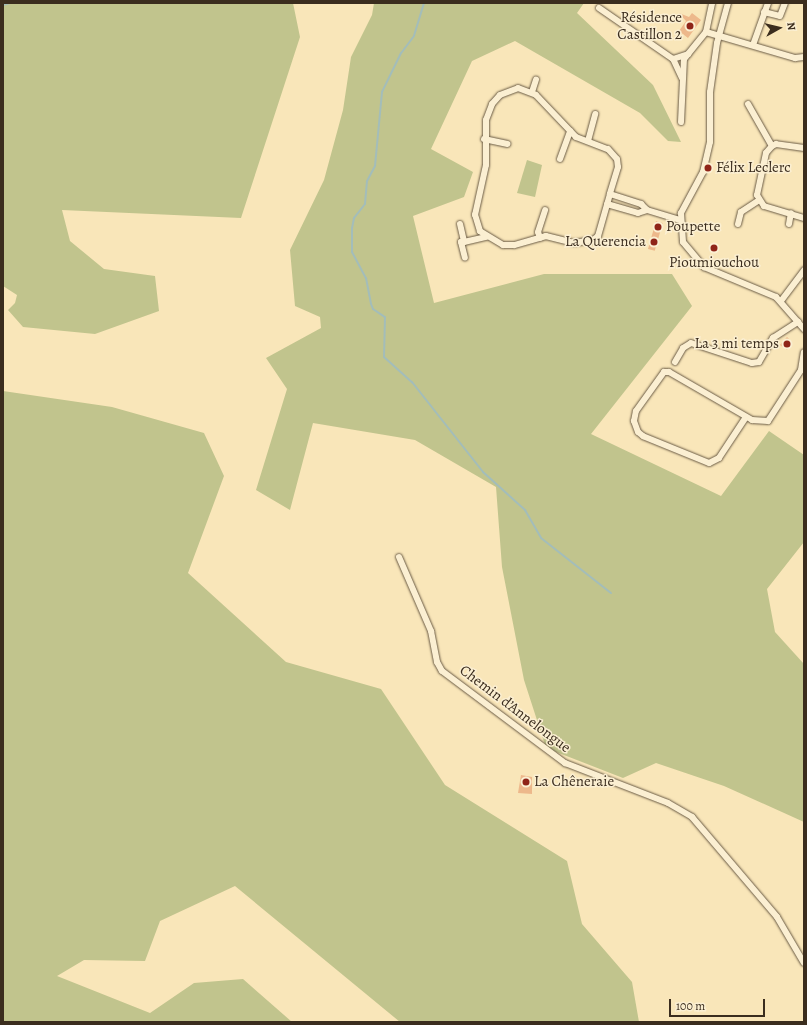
<!DOCTYPE html>
<html>
<head>
<meta charset="utf-8">
<style>
  body { margin:0 }
  #map { position:relative; width:807px; height:1025px; overflow:hidden; background:#f9e6b9; font-family:Alegreya,serif }
  div>[style] { position:absolute }
  [style*='--x'] { left:calc(var(--x)*1px); top:calc(var(--y)*1px); width:calc(var(--w)*1px); rotate:calc(var(--a)*1deg) }
  .green>* { inset:0; background:#c1c48d }
  .stream>* { height:2px; margin:-1px; padding:0 1px; transform-origin:1px; border-radius:1px; background:#a3bdba }
  .building>* { inset:0; background:#edb88b; transform-origin:0 0 }
  .roads { filter:drop-shadow(0 0 1px #6a5b45) drop-shadow(0 0 1px #6a5b45) }
  .street>* { height:6px; margin:-3px; padding:0 3px; transform-origin:3px; border-radius:3px; background:#fbefd2 }
  .dots>* { width:11px; height:11px; translate:-50% -50%; box-sizing:border-box; border:2px solid #fbefd2; border-radius:50% }
  span { translate:-50% -50%; white-space:nowrap; text-align:center; line-height:1.15; -webkit-text-stroke:3px #fbefd2; paint-order:stroke }
  .poi-label { font-size:15px; color:#3b2d1e }
  .right { translate:-100% -50%; text-align:right }
  .left { translate:0 -50%; text-align:left }
  .street-label { font-size:15px; color:#3b2d1e }
  .frame { position:absolute; inset:0; border:4px solid #3b2d1e; pointer-events:none }
  .north { position:absolute; left:759px; top:8px; width:40px; height:40px; -webkit-text-stroke:3px #fbefd2; paint-order:stroke; rotate:82deg; font-size:11px; font-weight:700; line-height:16px; text-align:center; color:#3b2d1e }
  .north::after { content:''; display:block; margin:auto; width:14px; height:18px; background:#3b2d1e; clip-path:polygon(50% 0,100% 100%,50% 72%,0 100%) }
  .scale { position:absolute; left:669px; top:999px; width:96px; height:18px; box-sizing:border-box; border:2px solid #3b2d1e; border-top:0; padding-left:5px; font-size:12px; line-height:14px; white-space:nowrap; color:#3b2d1e; -webkit-text-stroke:3px #fbefd2; paint-order:stroke }
</style>
</head>
<body>
<div id="map">
  <div class="green">
    <i style="clip-path:polygon(3px 3px,293px 3px,300px 37px,241px 218px,62px 210px,70px 241px,104px 269px,155px 276px,159px 311px,95px 334px,23px 327px,8px 310px,15px 303px,17px 295px,3px 286px)"></i>
    <i style="clip-path:polygon(374px 3px,584px 3px,577px 13px,653px 85px,681px 142px,668px 141px,640px 113px,515px 41px,472px 61px,431px 149px,473px 172px,464px 197px,413px 216px,434px 303px,544px 274px,672px 274px,692px 306px,591px 434px,721px 496px,769px 431px,804px 455px,804px 542px,767px 589px,775px 632px,804px 664px,804px 822px,724px 786px,656px 763px,623px 778px,546px 748px,524px 680px,502px 567px,496px 487px,415px 440px,313px 423px,290px 510px,256px 490px,287px 389px,266px 358px,321px 328px,320px 317px,295px 306px,290px 250px,324px 180px,343px 110px,351px 57px,372px 15px)"></i>
    <i style="clip-path:polygon(527px 160px,542px 165px,535px 197px,517px 193px)"></i>
    <i style="clip-path:polygon(3px 391px,112px 407px,204px 433px,224px 476px,188px 573px,286px 662px,381px 689px,445px 785px,567px 861px,582px 924px,632px 982px,639px 1022px,400px 1022px,235px 886px,160px 921px,145px 961px,84px 960px,57px 976px,150px 1013px,194px 983px,243px 979px,292px 1022px,3px 1022px)"></i>
  </div>
  <div class="stream">
    <i style="--x:424;--y:3;--w:34;--a:107"></i>
    <i style="--x:414;--y:36;--w:21;--a:127"></i>
    <i style="--x:401;--y:53;--w:43;--a:116"></i>
    <i style="--x:382;--y:92;--w:74;--a:95.4"></i>
    <i style="--x:375;--y:166;--w:17;--a:118"></i>
    <i style="--x:367;--y:181;--w:23;--a:95"></i>
    <i style="--x:365;--y:204;--w:18;--a:128"></i>
    <i style="--x:354;--y:218;--w:10;--a:101"></i>
    <i style="--x:352;--y:228;--w:24;--a:90"></i>
    <i style="--x:352;--y:252;--w:30;--a:62"></i>
    <i style="--x:366;--y:278;--w:26;--a:79"></i>
    <i style="--x:371;--y:304;--w:5;--a:68"></i>
    <i style="--x:373;--y:309;--w:14;--a:34"></i>
    <i style="--x:385;--y:317;--w:40;--a:91.4"></i>
    <i style="--x:384;--y:357;--w:38;--a:42"></i>
    <i style="--x:412;--y:382;--w:115;--a:51.7"></i>
    <i style="--x:483;--y:472;--w:57;--a:42.1"></i>
    <i style="--x:525;--y:510;--w:32;--a:60"></i>
    <i style="--x:541;--y:538;--w:89;--a:38.2"></i>
    <i style="--x:3;--y:5;--w:7;--a:-16"></i>
  </div>
  <div class="building">
    <i style="clip-path:polygon(679px 13px,689px 17px,692px 13px,701px 20px,688px 38px,679px 31px,686px 21px)"></i>
    <i style="left:656px;top:221px;width:7px;height:29px;rotate:16deg"></i>
    <i style="clip-path:polygon(787px 337px,792px 342px,787px 350px,780px 345px)"></i>
    <i style="clip-path:polygon(521px 775px,532px 777px,532px 794px,518px 793px)"></i>
  </div>
  <div class="roads">
    <div class="street">
      <i style="--x:728;--y:3;--w:41;--a:105.4"></i>
      <i style="--x:717;--y:43;--w:49;--a:98.1"></i>
      <i style="--x:710;--y:92;--w:50;--a:90"></i>
      <i style="--x:710;--y:142;--w:31;--a:103"></i>
      <i style="--x:703;--y:172;--w:47;--a:118.2"></i>
      <i style="--x:681;--y:213;--w:29;--a:86"></i>
      <i style="--x:683;--y:242;--w:33;--a:50"></i>
      <i style="--x:704;--y:267;--w:78;--a:22.6"></i>
      <i style="--x:776;--y:297;--w:43;--a:48.8"></i>
      <i style="--x:599;--y:8;--w:90;--a:34.6"></i>
      <i style="--x:764;--y:12;--w:16;--a:14"></i>
      <i style="--x:780;--y:16;--w:14;--a:-69"></i>
      <i style="--x:706;--y:32;--w:93;--a:16.3"></i>
      <i style="--x:795;--y:58;--w:9;--a:-6"></i>
      <i style="--x:706;--y:32;--w:30;--a:-78"></i>
      <i style="--x:753;--y:45;--w:45;--a:-70.3"></i>
      <i style="--x:682;--y:78;--w:21;--a:-115"></i>
      <i style="--x:673;--y:59;--w:16;--a:-18"></i>
      <i style="--x:518;--y:88;--w:19;--a:21"></i>
      <i style="--x:536;--y:95;--w:58;--a:46.4"></i>
      <i style="--x:576;--y:137;--w:34;--a:21"></i>
      <i style="--x:608;--y:149;--w:13;--a:48"></i>
      <i style="--x:617;--y:159;--w:8;--a:83"></i>
      <i style="--x:618;--y:167;--w:28;--a:107"></i>
      <i style="--x:610;--y:194;--w:44;--a:105.9"></i>
      <i style="--x:598;--y:236;--w:6;--a:141"></i>
      <i style="--x:593;--y:240;--w:19;--a:171"></i>
      <i style="--x:574;--y:243;--w:29;--a:-166"></i>
      <i style="--x:546;--y:236;--w:33;--a:164"></i>
      <i style="--x:514;--y:245;--w:11;--a:180"></i>
      <i style="--x:503;--y:245;--w:27;--a:-149"></i>
      <i style="--x:480;--y:231;--w:17;--a:-107"></i>
      <i style="--x:475;--y:215;--w:51;--a:-77.6"></i>
      <i style="--x:486;--y:165;--w:45;--a:-90"></i>
      <i style="--x:486;--y:120;--w:17;--a:-69"></i>
      <i style="--x:492;--y:104;--w:12;--a:-48"></i>
      <i style="--x:500;--y:95;--w:19;--a:-21"></i>
      <i style="--x:532;--y:92;--w:13;--a:-72"></i>
      <i style="--x:748;--y:104;--w:48;--a:60.3"></i>
      <i style="--x:681;--y:122;--w:63;--a:-87.3"></i>
      <i style="--x:684;--y:59;--w:35;--a:-51"></i>
      <i style="--x:484;--y:139;--w:24;--a:12"></i>
      <i style="--x:588;--y:141;--w:28;--a:-75"></i>
      <i style="--x:804;--y:148;--w:28;--a:-172"></i>
      <i style="--x:776;--y:144;--w:4;--a:153"></i>
      <i style="--x:772;--y:146;--w:9;--a:131"></i>
      <i style="--x:766;--y:153;--w:43;--a:102.1"></i>
      <i style="--x:757;--y:195;--w:13;--a:58"></i>
      <i style="--x:764;--y:206;--w:42;--a:16.7"></i>
      <i style="--x:560;--y:159;--w:30;--a:-70"></i>
      <i style="--x:610;--y:194;--w:33;--a:18"></i>
      <i style="--x:641;--y:204;--w:8;--a:45"></i>
      <i style="--x:647;--y:210;--w:34;--a:17"></i>
      <i style="--x:607;--y:204;--w:32;--a:16"></i>
      <i style="--x:638;--y:213;--w:9;--a:-18"></i>
      <i style="--x:460;--y:224;--w:18;--a:77"></i>
      <i style="--x:464;--y:242;--w:23;--a:-13"></i>
      <i style="--x:738;--y:224;--w:12;--a:-76"></i>
      <i style="--x:741;--y:212;--w:20;--a:-33"></i>
      <i style="--x:789;--y:224;--w:11;--a:-80"></i>
      <i style="--x:540;--y:238;--w:6;--a:-108"></i>
      <i style="--x:538;--y:232;--w:23;--a:-72"></i>
      <i style="--x:464;--y:242;--w:3;--a:180"></i>
      <i style="--x:461;--y:242;--w:16;--a:76"></i>
      <i style="--x:781;--y:301;--w:39;--a:-53"></i>
      <i style="--x:675;--y:362;--w:16;--a:-60"></i>
      <i style="--x:683;--y:348;--w:9;--a:-32"></i>
      <i style="--x:691;--y:343;--w:64;--a:18.2"></i>
      <i style="--x:752;--y:363;--w:7;--a:-8"></i>
      <i style="--x:759;--y:362;--w:28;--a:-60"></i>
      <i style="--x:773;--y:338;--w:30;--a:-33"></i>
      <i style="--x:746;--y:417;--w:49;--a:123.4"></i>
      <i style="--x:719;--y:458;--w:11;--a:153"></i>
      <i style="--x:709;--y:463;--w:71;--a:-157.8"></i>
      <i style="--x:643;--y:436;--w:6;--a:-141"></i>
      <i style="--x:638;--y:432;--w:12;--a:-110"></i>
      <i style="--x:634;--y:421;--w:10;--a:-79"></i>
      <i style="--x:636;--y:411;--w:48;--a:-54.3"></i>
      <i style="--x:664;--y:372;--w:5;--a:0"></i>
      <i style="--x:669;--y:372;--w:96;--a:30"></i>
      <i style="--x:752;--y:420;--w:16;--a:4"></i>
      <i style="--x:768;--y:421;--w:61;--a:-57.1"></i>
      <i style="--x:801;--y:370;--w:18;--a:-81"></i>
      <i style="--x:399;--y:557;--w:81;--a:66.6"></i>
      <i style="--x:431;--y:631;--w:32;--a:79"></i>
      <i style="--x:437;--y:662;--w:10;--a:61"></i>
      <i style="--x:442;--y:671;--w:154;--a:36.8"></i>
      <i style="--x:565;--y:763;--w:110;--a:21.2"></i>
      <i style="--x:668;--y:803;--w:28;--a:30"></i>
      <i style="--x:692;--y:817;--w:131;--a:49.6"></i>
      <i style="--x:777;--y:917;--w:53;--a:59.6"></i>
    </div>
  </div>
  <div class="dots">
    <i style="left:690px;top:26px;background:#8f2418"></i>
    <i style="left:708px;top:168px;background:#8f2418"></i>
    <i style="left:658px;top:227px;background:#8f2418"></i>
    <i style="left:654px;top:242px;background:#8f2418"></i>
    <i style="left:714px;top:248px;background:#8f2418"></i>
    <i style="left:787px;top:344px;background:#8f2418"></i>
    <i style="left:526px;top:782px;background:#8f2418"></i>
  </div>
  <div class="poi-label">
    <span class="right" style="left:682px;top:26px">Résidence<br>Castillon 2</span>
    <span class="left" style="left:716px;top:168px">Félix Leclerc</span>
    <span class="left" style="left:666px;top:227px">Poupette</span>
    <span class="right" style="left:646px;top:242px">La Querencia</span>
    <span style="left:714px;top:263px">Pioumiouchou</span>
    <span class="right" style="left:779px;top:344px">La 3 mi temps</span>
    <span class="left" style="left:534px;top:782px">La Chêneraie</span>
  </div>
  <div class="street-label">
    <span style="left:515px;top:709px;rotate:37deg">Chemin d’Annelongue</span>
  </div>
  <div class="frame"></div>
  <div class="north">N</div>
  <div class="scale">100 m</div>
</div>
</body>
</html>
